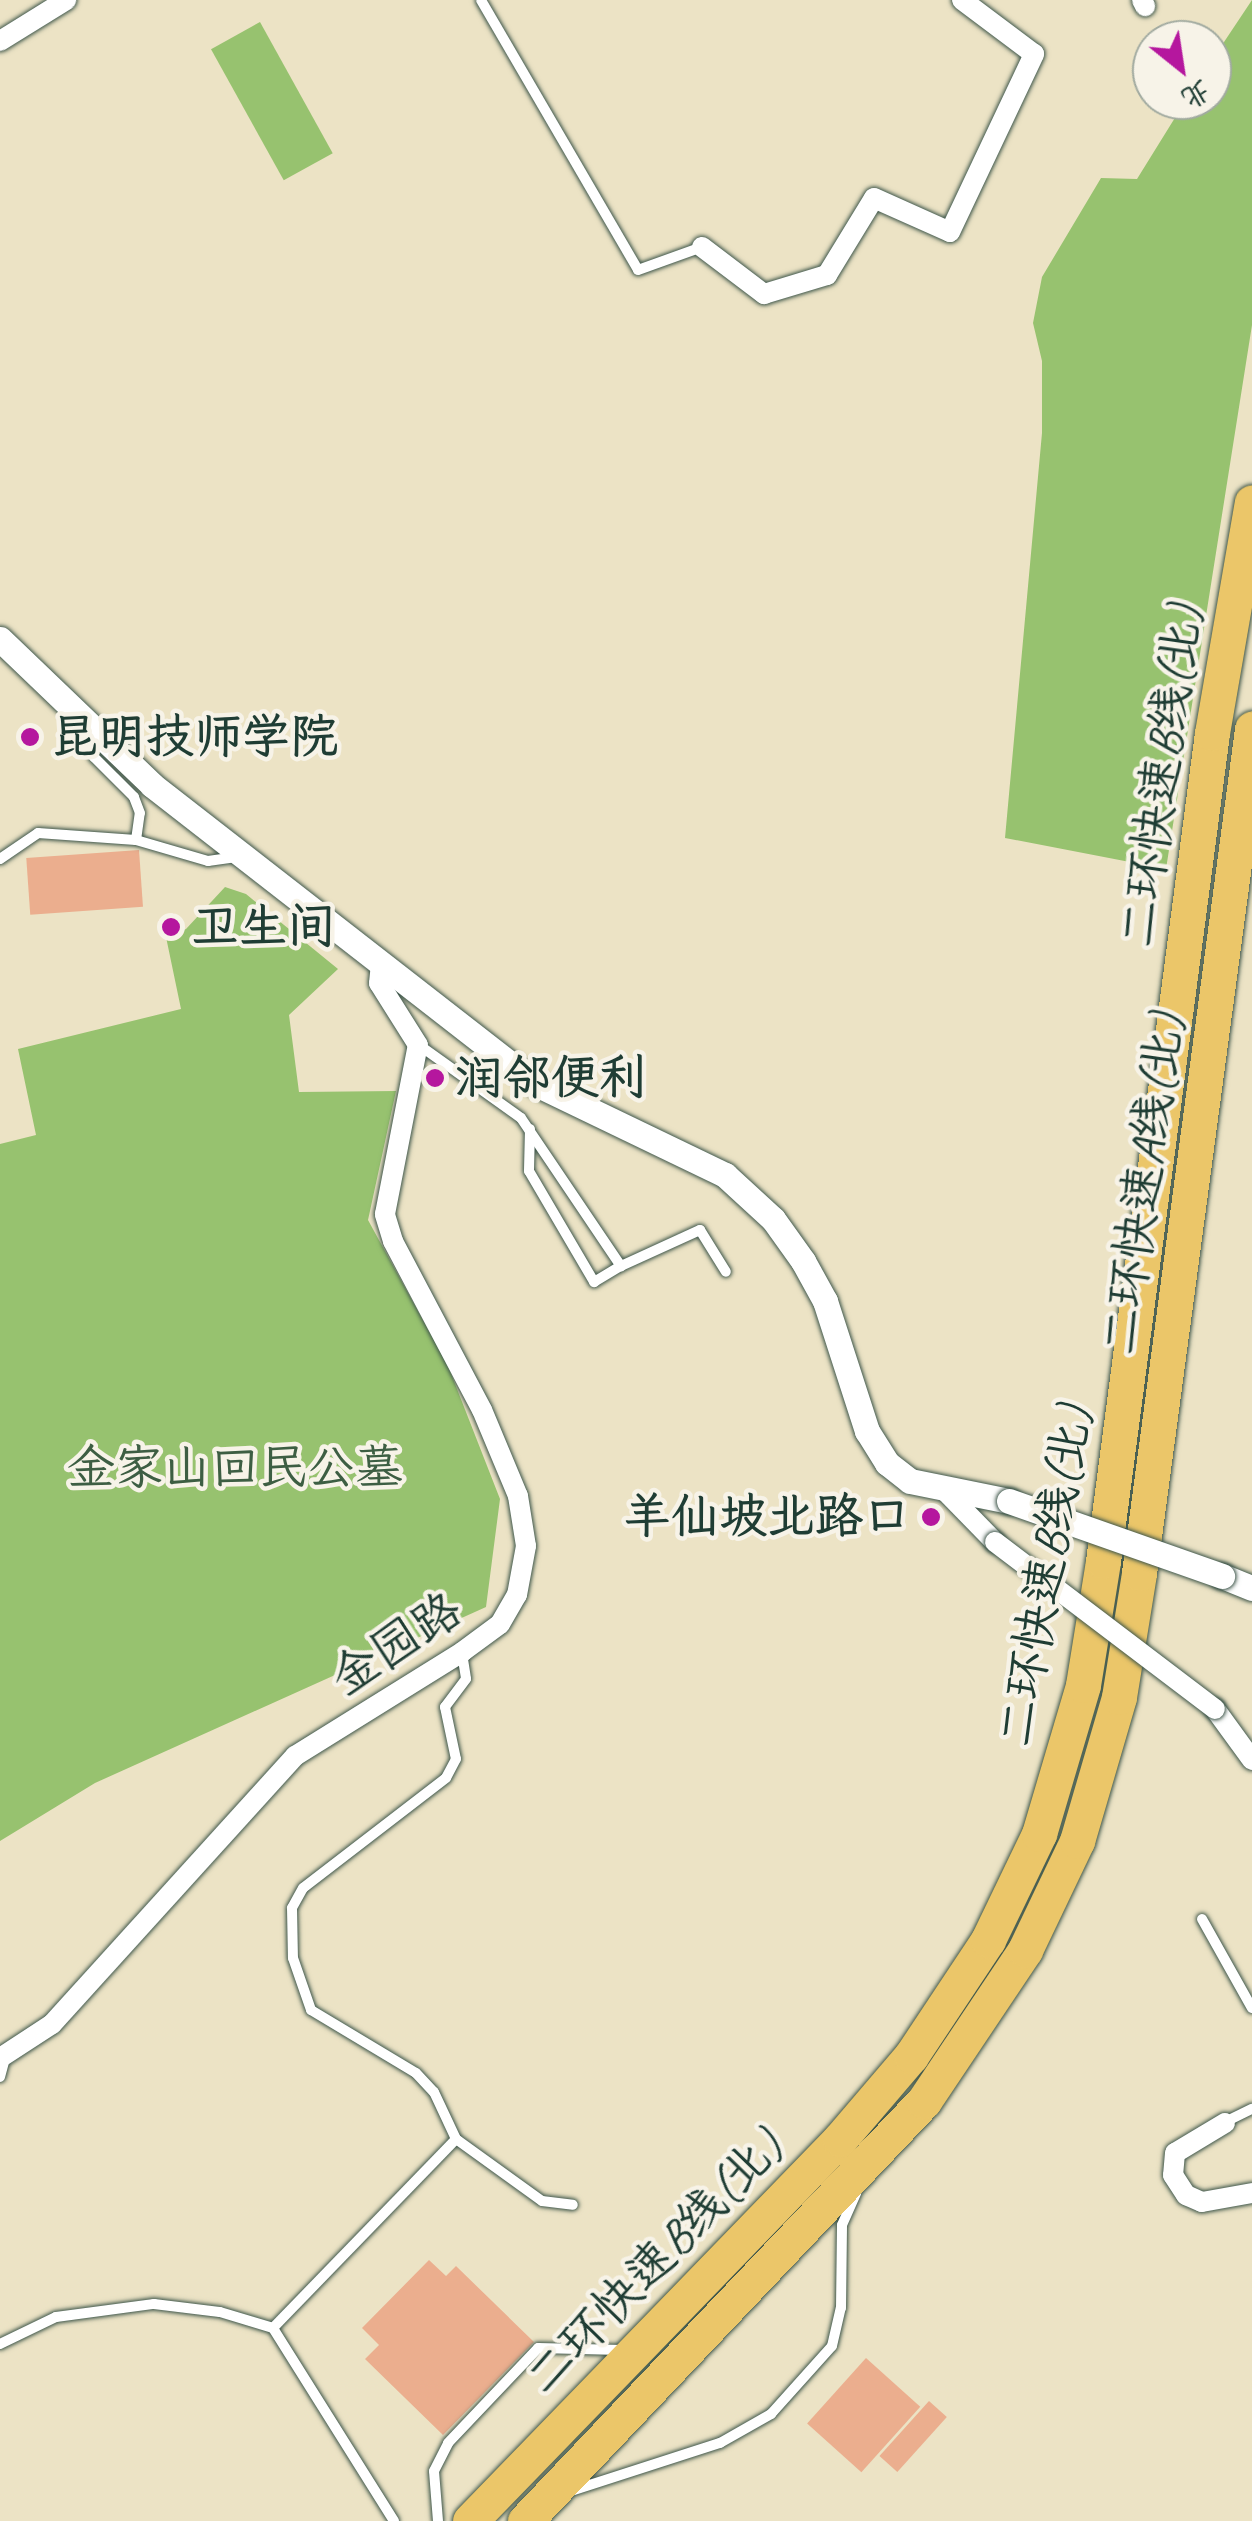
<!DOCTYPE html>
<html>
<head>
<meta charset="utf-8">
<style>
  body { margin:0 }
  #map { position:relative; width:1252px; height:2521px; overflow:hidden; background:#ece3c5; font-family:Caveat,"LXGW WenKai TC",sans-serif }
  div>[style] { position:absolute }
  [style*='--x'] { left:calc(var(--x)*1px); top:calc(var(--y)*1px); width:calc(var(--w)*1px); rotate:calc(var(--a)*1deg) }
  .green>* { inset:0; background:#97c26f; transform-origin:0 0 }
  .building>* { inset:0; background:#ebae8e; transform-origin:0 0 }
  .roads { filter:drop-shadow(0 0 2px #3e564a) drop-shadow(0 0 2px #3e564a) }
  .service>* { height:10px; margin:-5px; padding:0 5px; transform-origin:5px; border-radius:5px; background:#fff }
  .minor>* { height:20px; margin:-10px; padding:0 10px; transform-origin:10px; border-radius:10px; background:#fff }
  .tertiary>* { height:25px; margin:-12.5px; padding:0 12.5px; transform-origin:12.5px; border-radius:12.5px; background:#fff }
  .trunk>* { height:35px; margin:-17.5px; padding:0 17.5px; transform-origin:17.5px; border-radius:17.5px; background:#ebc669 }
  .bridges { filter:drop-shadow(0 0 2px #3e564a) drop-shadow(0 0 2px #3e564a) }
  .minor-bridge>* { height:20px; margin:-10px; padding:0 10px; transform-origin:10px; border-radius:10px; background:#fff }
  .tertiary-bridge>* { height:25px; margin:-12.5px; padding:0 12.5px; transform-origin:12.5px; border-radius:12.5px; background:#fff }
  .dots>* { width:28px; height:28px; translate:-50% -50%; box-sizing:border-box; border:5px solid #f7f3e8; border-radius:50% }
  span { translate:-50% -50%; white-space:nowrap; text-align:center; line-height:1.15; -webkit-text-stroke:9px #f7f3e8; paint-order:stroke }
  .poi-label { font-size:48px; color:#1f3d34; font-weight:700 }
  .left { translate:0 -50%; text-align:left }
  .right { translate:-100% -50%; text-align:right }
  .street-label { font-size:48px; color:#1f3d34 }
  .park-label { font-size:48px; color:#3d5e43 }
  .north { position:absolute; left:1132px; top:20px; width:100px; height:100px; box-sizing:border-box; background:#f7f3e8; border:2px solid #a1aaa0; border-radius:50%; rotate:150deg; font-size:28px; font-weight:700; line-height:40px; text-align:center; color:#1f3d34 }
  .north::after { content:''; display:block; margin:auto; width:35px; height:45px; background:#b5179e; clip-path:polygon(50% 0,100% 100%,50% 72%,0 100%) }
</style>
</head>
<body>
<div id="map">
  <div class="green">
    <i style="clip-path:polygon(1252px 0,1252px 325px,1166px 869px,1005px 838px,1042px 433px,1042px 361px,1033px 323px,1042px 277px,1101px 178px,1137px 179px,1186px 100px,1212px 100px,1212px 60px)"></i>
    <i style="left:260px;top:22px;width:150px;height:56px;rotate:61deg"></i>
    <i style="clip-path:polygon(225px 887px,246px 894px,338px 969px,289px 1015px,299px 1092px,396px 1091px,368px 1220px,448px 1366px,500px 1499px,486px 1607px,95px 1783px,0 1841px,0 1144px,36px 1135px,18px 1049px,181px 1009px,166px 937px,186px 929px)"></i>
  </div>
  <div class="building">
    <i style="left:139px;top:850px;width:57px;height:113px;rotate:86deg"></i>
    <i style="left:174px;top:913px;width:23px;height:17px;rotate:65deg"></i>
    <i style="clip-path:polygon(429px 2260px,446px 2276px,456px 2266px,534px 2342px,443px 2435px,365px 2359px,379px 2345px,362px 2328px)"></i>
    <i style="left:866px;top:2358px;width:73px;height:88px;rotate:42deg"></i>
    <i style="left:929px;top:2401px;width:24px;height:74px;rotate:42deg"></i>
  </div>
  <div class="roads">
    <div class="service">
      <i style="--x:481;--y:0;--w:312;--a:59.8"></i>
      <i style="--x:638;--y:270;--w:68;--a:-19.8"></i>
      <i style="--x:136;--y:840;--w:75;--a:16.3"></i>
      <i style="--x:208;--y:861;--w:34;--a:-8"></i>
      <i style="--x:0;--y:859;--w:46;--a:-34.4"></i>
      <i style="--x:38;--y:833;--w:98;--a:4.1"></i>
      <i style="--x:136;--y:840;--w:27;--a:-82"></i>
      <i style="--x:140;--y:813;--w:17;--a:-111"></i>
      <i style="--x:134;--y:797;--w:57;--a:-135"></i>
      <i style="--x:94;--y:757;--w:16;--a:-108"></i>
      <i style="--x:89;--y:742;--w:11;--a:-56"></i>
      <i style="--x:419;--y:1045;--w:125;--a:35.6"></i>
      <i style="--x:521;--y:1118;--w:179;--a:56"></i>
      <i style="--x:621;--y:1266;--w:87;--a:-24.5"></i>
      <i style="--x:700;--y:1230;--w:49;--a:58.2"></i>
      <i style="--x:530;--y:1129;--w:42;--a:91.4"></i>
      <i style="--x:529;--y:1171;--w:129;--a:59.6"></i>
      <i style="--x:594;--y:1282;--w:31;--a:-31"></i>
      <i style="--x:462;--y:1653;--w:26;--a:81"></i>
      <i style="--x:466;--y:1679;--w:35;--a:127"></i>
      <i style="--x:445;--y:1707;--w:53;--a:78.1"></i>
      <i style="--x:456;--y:1759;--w:21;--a:118"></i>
      <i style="--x:446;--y:1778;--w:180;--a:142.4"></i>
      <i style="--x:303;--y:1888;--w:23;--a:119"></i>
      <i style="--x:292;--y:1908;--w:50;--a:88.9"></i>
      <i style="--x:293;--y:1958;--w:55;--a:70.9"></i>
      <i style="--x:311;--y:2010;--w:122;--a:31"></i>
      <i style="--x:416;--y:2073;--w:26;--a:47"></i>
      <i style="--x:434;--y:2092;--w:52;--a:64.9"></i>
      <i style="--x:456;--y:2139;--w:106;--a:35.8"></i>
      <i style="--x:542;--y:2201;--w:31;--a:7"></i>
      <i style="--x:1202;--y:1919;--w:102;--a:60.7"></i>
      <i style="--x:0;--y:2077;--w:23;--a:-75"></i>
      <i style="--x:1225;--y:2122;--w:30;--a:-26"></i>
      <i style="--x:0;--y:2344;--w:62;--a:-25.7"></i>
      <i style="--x:56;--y:2317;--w:99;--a:-7.6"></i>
      <i style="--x:154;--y:2304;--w:66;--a:6.9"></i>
      <i style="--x:220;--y:2312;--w:55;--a:16.8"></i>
      <i style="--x:571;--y:2491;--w:157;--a:-17.9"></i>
      <i style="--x:720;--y:2443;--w:59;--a:-29.6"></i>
      <i style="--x:771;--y:2414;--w:91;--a:-48.1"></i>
      <i style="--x:832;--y:2346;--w:39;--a:-77"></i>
      <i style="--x:841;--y:2308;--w:83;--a:-89.3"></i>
      <i style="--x:842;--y:2225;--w:35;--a:-66"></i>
      <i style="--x:394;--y:2521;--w:228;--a:-122.1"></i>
      <i style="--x:273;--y:2328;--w:263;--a:-45.9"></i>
      <i style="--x:438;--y:2521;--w:50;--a:-94.6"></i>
      <i style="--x:434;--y:2471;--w:31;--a:-63"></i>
      <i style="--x:448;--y:2443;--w:131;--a:-46.5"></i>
      <i style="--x:538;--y:2348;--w:84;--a:1.4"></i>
    </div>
    <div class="minor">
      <i style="--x:1142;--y:0;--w:7;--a:63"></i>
      <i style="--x:0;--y:41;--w:78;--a:-31.8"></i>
      <i style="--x:702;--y:247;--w:78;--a:37.2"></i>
      <i style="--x:764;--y:294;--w:66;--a:-16.8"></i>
      <i style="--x:827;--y:275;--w:90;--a:-58.6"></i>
      <i style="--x:874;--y:198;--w:83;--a:24.1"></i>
      <i style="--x:950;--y:232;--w:197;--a:-64.7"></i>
      <i style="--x:1034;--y:54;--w:90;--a:-143.1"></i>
      <i style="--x:946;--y:1492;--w:70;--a:45.6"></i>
      <i style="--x:1215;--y:1709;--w:63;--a:54"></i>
      <i style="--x:0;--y:2058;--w:62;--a:-33.2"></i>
      <i style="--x:52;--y:2024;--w:362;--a:-47.8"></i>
      <i style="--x:295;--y:1756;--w:197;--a:-31.9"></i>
      <i style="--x:462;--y:1652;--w:47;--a:-36.4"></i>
      <i style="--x:500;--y:1624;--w:34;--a:-60"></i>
      <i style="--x:517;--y:1595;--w:50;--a:-79.6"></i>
      <i style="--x:526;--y:1546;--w:51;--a:-99.1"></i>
      <i style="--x:518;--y:1496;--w:93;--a:-112.7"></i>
      <i style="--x:482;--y:1410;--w:191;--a:-117.8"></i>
      <i style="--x:393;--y:1241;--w:28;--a:-107"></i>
      <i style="--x:385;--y:1214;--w:172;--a:-79"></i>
      <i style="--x:418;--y:1045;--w:73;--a:-122.2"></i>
      <i style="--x:379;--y:983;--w:19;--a:-84"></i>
      <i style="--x:1225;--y:2123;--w:58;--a:149"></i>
      <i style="--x:1175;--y:2153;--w:22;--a:95"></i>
      <i style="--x:1173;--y:2175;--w:24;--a:57"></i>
      <i style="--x:1186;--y:2195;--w:17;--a:24"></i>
      <i style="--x:1202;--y:2202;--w:51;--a:-10.2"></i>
    </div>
    <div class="tertiary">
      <i style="--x:0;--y:639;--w:211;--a:43.8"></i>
      <i style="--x:152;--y:785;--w:487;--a:37.9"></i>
      <i style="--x:536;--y:1084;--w:210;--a:25.7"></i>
      <i style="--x:725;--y:1175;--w:65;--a:42.5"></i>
      <i style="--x:773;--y:1219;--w:52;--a:54.5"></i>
      <i style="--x:803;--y:1261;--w:46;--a:61.2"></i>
      <i style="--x:825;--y:1301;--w:137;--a:72.1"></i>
      <i style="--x:867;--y:1431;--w:38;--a:58"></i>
      <i style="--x:887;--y:1463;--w:29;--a:38"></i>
      <i style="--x:910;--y:1481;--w:101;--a:11.4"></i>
      <i style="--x:1222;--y:1576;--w:32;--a:22"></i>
    </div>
    <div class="trunk">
      <i style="--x:470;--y:2521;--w:532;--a:-45.91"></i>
      <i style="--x:840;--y:2139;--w:109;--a:-49.5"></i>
      <i style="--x:911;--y:2056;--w:139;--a:-56.4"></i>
      <i style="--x:988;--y:1940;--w:118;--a:-64.3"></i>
      <i style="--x:1039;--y:1834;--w:155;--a:-73.5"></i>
      <i style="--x:1083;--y:1685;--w:126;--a:-80.8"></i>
      <i style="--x:1103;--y:1561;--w:835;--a:-82.5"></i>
      <i style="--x:1212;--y:733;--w:234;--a:-80.2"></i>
      <i style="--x:525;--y:2521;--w:579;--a:-46.47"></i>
      <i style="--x:924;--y:2101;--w:182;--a:-56.2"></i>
      <i style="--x:1025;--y:1950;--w:121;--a:-64.5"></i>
      <i style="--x:1077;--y:1841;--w:150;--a:-73.7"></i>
      <i style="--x:1119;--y:1697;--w:126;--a:-80.8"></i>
      <i style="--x:1139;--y:1573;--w:852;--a:-82.37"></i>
    </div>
  </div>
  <div class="bridges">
    <div class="minor-bridge">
      <i style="--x:995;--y:1542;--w:276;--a:37.2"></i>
    </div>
    <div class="tertiary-bridge">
      <i style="--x:1009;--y:1501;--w:226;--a:19.4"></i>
    </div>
  </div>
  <div class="dots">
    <i style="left:30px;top:737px;background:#b5179e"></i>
    <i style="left:171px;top:927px;background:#b5179e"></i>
    <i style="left:435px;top:1078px;background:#b5179e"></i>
    <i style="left:931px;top:1517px;background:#b5179e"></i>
  </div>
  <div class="poi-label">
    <span class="left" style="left:50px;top:737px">昆明技师学院</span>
    <span class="left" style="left:191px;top:927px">卫生间</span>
    <span class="left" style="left:455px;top:1078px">润邻便利</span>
    <span class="right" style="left:911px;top:1517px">羊仙坡北路口</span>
  </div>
  <div class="street-label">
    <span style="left:1161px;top:776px;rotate:-82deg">二环快速B线(北)</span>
    <span style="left:1143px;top:1184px;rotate:-82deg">二环快速A线(北)</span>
    <span style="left:1045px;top:1576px;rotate:-80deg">二环快速B线(北)</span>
    <span style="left:396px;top:1644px;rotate:-33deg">金园路</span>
    <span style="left:654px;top:2262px;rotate:-46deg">二环快速B线(北)</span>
  </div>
  <div class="park-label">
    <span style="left:235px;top:1468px">金家山回民公墓</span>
  </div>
  <div class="north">北</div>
</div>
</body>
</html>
